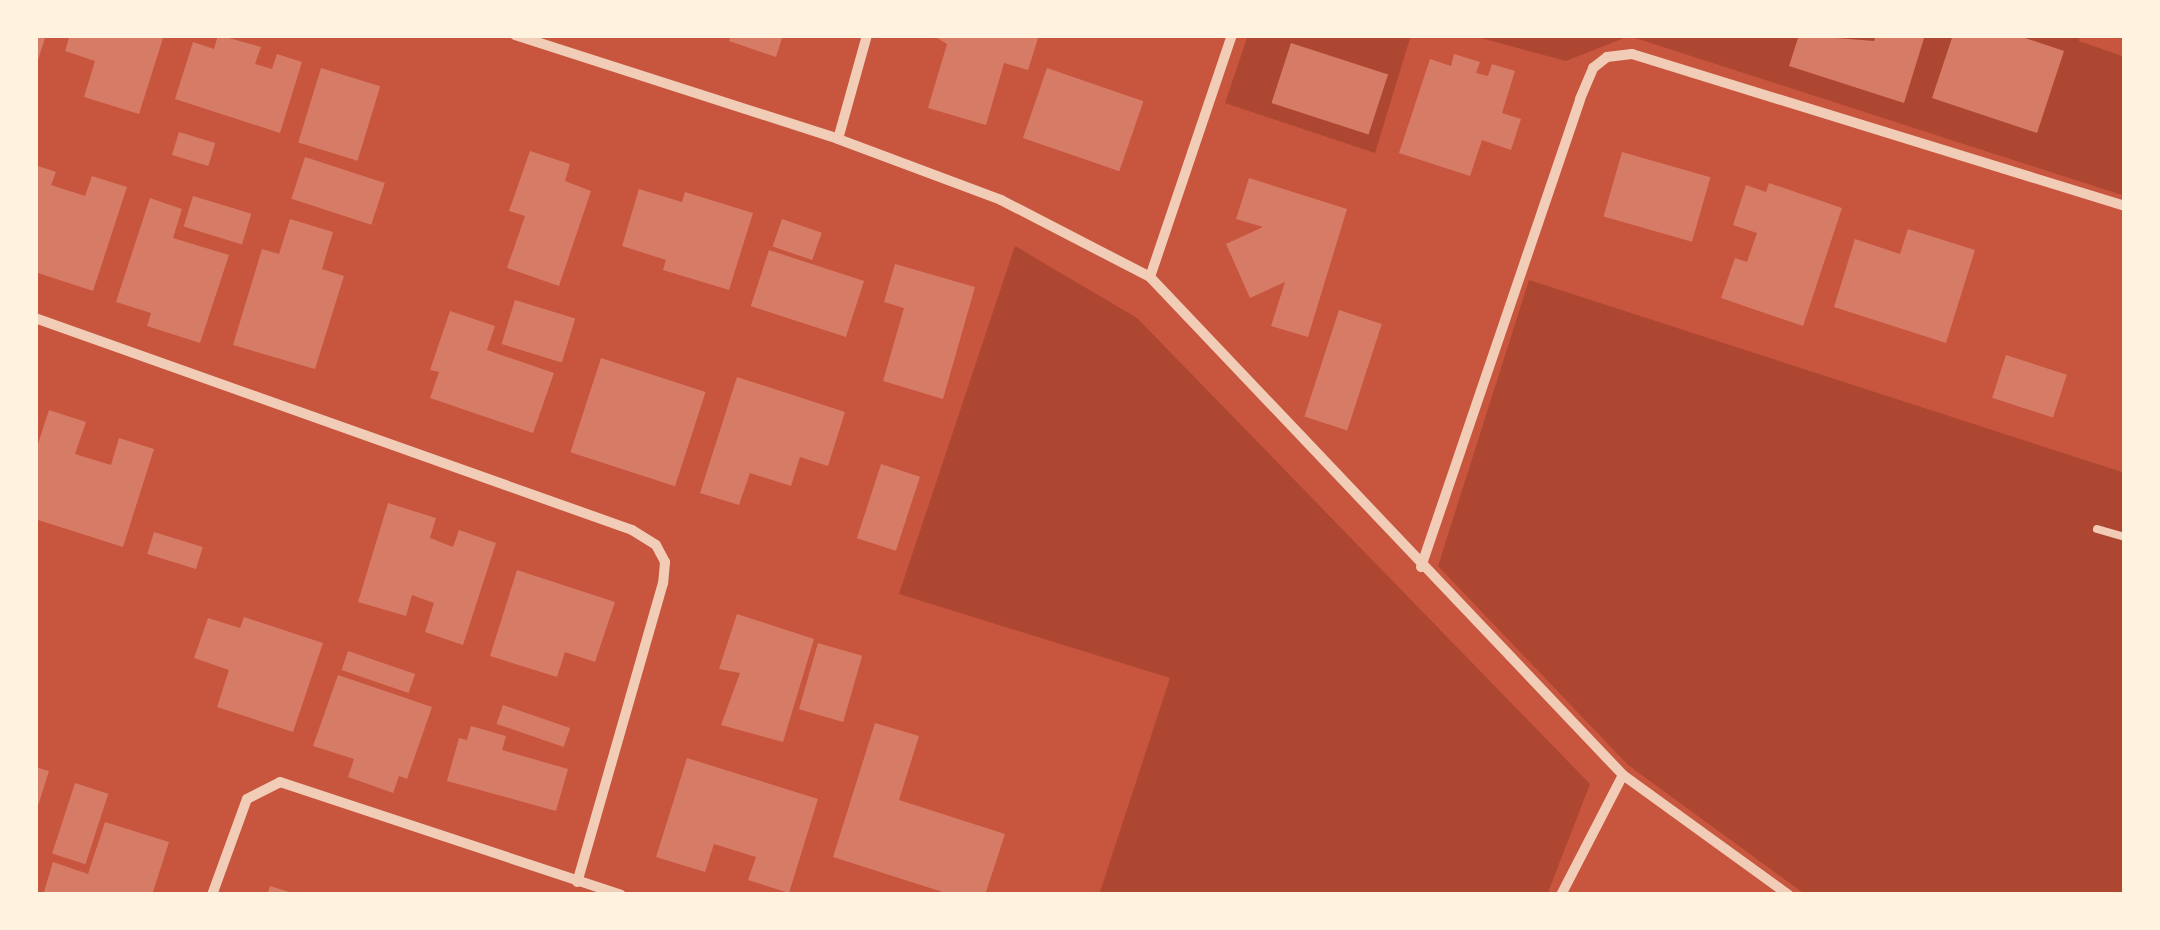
<!DOCTYPE html>
<html>
<head>
<meta charset="utf-8">
<style>
  body { margin:0 }
  #map { position:relative; width:2160px; height:930px; overflow:hidden; background:#c8553d; font-family:Mulish,sans-serif }
  div>[style] { position:absolute }
  [style*='--x'] { left:calc(var(--x)*1px); top:calc(var(--y)*1px); width:calc(var(--w)*1px); rotate:calc(var(--a)*1deg) }
  .green>* { inset:0; background:#ae4732 }
  .building>* { inset:0; background:#d67c66; transform-origin:0 0 }
  .service>* { height:8px; margin:-4px; padding:0 4px; transform-origin:4px; border-radius:4px; background:#f1ccb7 }
  .minor>* { height:10px; margin:-5px; padding:0 5px; transform-origin:5px; border-radius:5px; background:#f1ccb7 }
  span { translate:-50% -50%; white-space:nowrap; text-align:center; line-height:1.15; -webkit-text-stroke:8px #fff3e0; paint-order:stroke }
  .frame { position:absolute; inset:0; border:38px solid #fff3e0; pointer-events:none }
</style>
</head>
<body>
<div id="map">
  <div class="green">
    <i style="clip-path:polygon(1248px 35px,1411px 35px,1375px 153px,1225px 103px)"></i>
    <i style="clip-path:polygon(1470px 35px,2080px 35px,2079px 41px,2125px 57px,2125px 196px,1629px 36px,1566px 61px)"></i>
    <i style="clip-path:polygon(1015px 246px,1137px 318px,1590px 784px,1547px 895px,1099px 895px,1170px 678px,899px 594px)"></i>
    <i style="clip-path:polygon(1529px 280px,2125px 473px,2125px 895px,1806px 895px,1628px 765px,1438px 566px)"></i>
  </div>
  <div class="building">
    <i style="clip-path:polygon(35px 35px,46px 35px,38px 60px,35px 58px)"></i>
    <i style="clip-path:polygon(70px 35px,164px 35px,139px 114px,84px 97px,95px 61px,65px 51px)"></i>
    <i style="clip-path:polygon(218px 35px,261px 47px,255px 64px,272px 69px,277px 54px,302px 62px,280px 133px,175px 99px,193px 42px,214px 49px)"></i>
    <i style="clip-path:polygon(731px 35px,783px 35px,776px 57px,729px 41px)"></i>
    <i style="clip-path:polygon(932px 35px,1039px 35px,1028px 70px,1004px 63px,986px 125px,928px 108px,947px 44px)"></i>
    <i style="clip-path:polygon(1799px 35px,1874px 41px,1876px 35px,1925px 35px,1904px 103px,1789px 66px)"></i>
    <i style="clip-path:polygon(1953px 35px,2016px 35px,2064px 51px,2037px 133px,1932px 98px)"></i>
    <i style="left:1291px;top:43px;width:102px;height:63px;rotate:18deg"></i>
    <i style="clip-path:polygon(1454px 54px,1480px 62px,1476px 73px,1488px 76px,1492px 64px,1515px 71px,1502px 113px,1521px 119px,1511px 150px,1482px 140px,1470px 176px,1399px 153px,1430px 59px,1451px 66px)"></i>
    <i style="left:321px;top:68px;width:62px;height:78px;rotate:17deg"></i>
    <i style="left:1047px;top:68px;width:102px;height:74px;rotate:19deg"></i>
    <i style="left:179px;top:132px;width:38px;height:24px;rotate:17deg"></i>
    <i style="clip-path:polygon(530px 151px,570px 164px,565px 181px,591px 191px,559px 286px,507px 268px,525px 216px,509px 211px)"></i>
    <i style="left:1622px;top:152px;width:92px;height:67px;rotate:16deg"></i>
    <i style="left:305px;top:157px;width:84px;height:44px;rotate:18deg"></i>
    <i style="clip-path:polygon(35px 165px,56px 172px,51px 185px,85px 196px,92px 176px,127px 187px,93px 291px,35px 272px)"></i>
    <i style="clip-path:polygon(1249px 178px,1347px 209px,1308px 337px,1271px 326px,1285px 282px,1250px 298px,1226px 244px,1263px 227px,1236px 219px)"></i>
    <i style="clip-path:polygon(1769px 183px,1842px 208px,1803px 326px,1721px 298px,1735px 258px,1747px 262px,1757px 233px,1733px 225px,1746px 185px,1766px 192px)"></i>
    <i style="clip-path:polygon(639px 189px,682px 202px,685px 192px,753px 213px,729px 290px,663px 270px,666px 260px,622px 246px)"></i>
    <i style="left:193px;top:196px;width:61px;height:32px;rotate:17deg"></i>
    <i style="clip-path:polygon(150px 198px,182px 209px,173px 238px,229px 255px,200px 343px,147px 326px,151px 313px,116px 302px)"></i>
    <i style="clip-path:polygon(290px 219px,333px 232px,322px 269px,344px 276px,315px 369px,233px 345px,262px 249px,279px 254px)"></i>
    <i style="left:782px;top:219px;width:42px;height:29px;rotate:19deg"></i>
    <i style="clip-path:polygon(1908px 229px,1975px 250px,1946px 343px,1834px 307px,1855px 239px,1900px 254px)"></i>
    <i style="left:769px;top:250px;width:100px;height:59px;rotate:18deg"></i>
    <i style="clip-path:polygon(895px 264px,975px 287px,943px 399px,883px 381px,904px 308px,884px 302px)"></i>
    <i style="left:515px;top:300px;width:63px;height:46px;rotate:17deg"></i>
    <i style="left:1339px;top:310px;width:45px;height:112px;rotate:18deg"></i>
    <i style="clip-path:polygon(450px 311px,495px 326px,487px 350px,554px 373px,533px 433px,430px 398px,439px 372px,430px 370px)"></i>
    <i style="left:2006px;top:355px;width:64px;height:45px;rotate:18deg"></i>
    <i style="left:601px;top:358px;width:110px;height:99px;rotate:18deg"></i>
    <i style="clip-path:polygon(737px 377px,845px 412px,828px 466px,800px 457px,791px 486px,750px 473px,739px 505px,700px 493px)"></i>
    <i style="clip-path:polygon(49px 410px,86px 422px,75px 454px,111px 465px,119px 438px,154px 449px,123px 547px,35px 519px,35px 453px)"></i>
    <i style="left:881px;top:464px;width:41px;height:78px;rotate:18deg"></i>
    <i style="clip-path:polygon(388px 503px,436px 518px,430px 538px,453px 547px,459px 530px,496px 543px,463px 645px,425px 632px,434px 603px,412px 595px,406px 616px,358px 602px)"></i>
    <i style="left:154px;top:532px;width:51px;height:23px;rotate:17deg"></i>
    <i style="clip-path:polygon(517px 570px,615px 602px,595px 662px,565px 652px,557px 677px,490px 656px)"></i>
    <i style="clip-path:polygon(737px 614px,814px 639px,783px 742px,721px 725px,740px 673px,719px 669px)"></i>
    <i style="clip-path:polygon(244px 617px,323px 643px,293px 732px,217px 707px,229px 670px,194px 658px,208px 618px,240px 628px)"></i>
    <i style="left:818px;top:643px;width:46px;height:69px;rotate:16deg"></i>
    <i style="left:348px;top:651px;width:71px;height:20px;rotate:19deg"></i>
    <i style="clip-path:polygon(338px 675px,432px 707px,407px 779px,399px 776px,393px 793px,348px 777px,354px 759px,313px 746px)"></i>
    <i style="left:503px;top:705px;width:71px;height:20px;rotate:19deg"></i>
    <i style="clip-path:polygon(875px 723px,919px 736px,899px 800px,1005px 834px,985px 895px,952px 895px,833px 857px)"></i>
    <i style="clip-path:polygon(471px 726px,506px 736px,502px 750px,568px 769px,556px 811px,447px 781px,459px 738px,467px 740px)"></i>
    <i style="clip-path:polygon(687px 758px,818px 799px,789px 893px,748px 880px,756px 857px,714px 844px,705px 872px,656px 857px)"></i>
    <i style="clip-path:polygon(35px 767px,49px 771px,36px 812px,35px 811px)"></i>
    <i style="left:75px;top:783px;width:35px;height:74px;rotate:18deg"></i>
    <i style="clip-path:polygon(105px 822px,169px 842px,152px 895px,43px 895px,53px 862px,88px 874px)"></i>
    <i style="clip-path:polygon(270px 886px,296px 894px,296px 895px,267px 895px)"></i>
  </div>
  <div class="service">
    <i style="--x:2097;--y:529;--w:29;--a:16"></i>
  </div>
  <div class="minor">
    <i style="--x:515;--y:35;--w:339;--a:17.8"></i>
    <i style="--x:838;--y:139;--w:174;--a:20.5"></i>
    <i style="--x:1001;--y:200;--w:168;--a:27.3"></i>
    <i style="--x:1150;--y:277;--w:256;--a:-71.3"></i>
    <i style="--x:838;--y:139;--w:108;--a:-74.4"></i>
    <i style="--x:1150;--y:277;--w:687;--a:46.47"></i>
    <i style="--x:1623;--y:775;--w:205;--a:35.9"></i>
    <i style="--x:35;--y:318;--w:634;--a:19.55"></i>
    <i style="--x:632;--y:530;--w:28;--a:32"></i>
    <i style="--x:656;--y:545;--w:19;--a:62"></i>
    <i style="--x:665;--y:562;--w:21;--a:95"></i>
    <i style="--x:663;--y:583;--w:311;--a:106"></i>
    <i style="--x:1421;--y:567;--w:494;--a:-71.2"></i>
    <i style="--x:1580;--y:99;--w:34;--a:-67"></i>
    <i style="--x:1593;--y:68;--w:18;--a:-38"></i>
    <i style="--x:1607;--y:57;--w:25;--a:-7"></i>
    <i style="--x:1632;--y:54;--w:516;--a:17.14"></i>
    <i style="--x:212;--y:895;--w:102;--a:-70"></i>
    <i style="--x:247;--y:799;--w:37;--a:-27"></i>
    <i style="--x:280;--y:782;--w:359;--a:18.3"></i>
    <i style="--x:1561;--y:895;--w:135;--a:-62.7"></i>
  </div>
  <div class="frame"></div>
</div>
</body>
</html>
